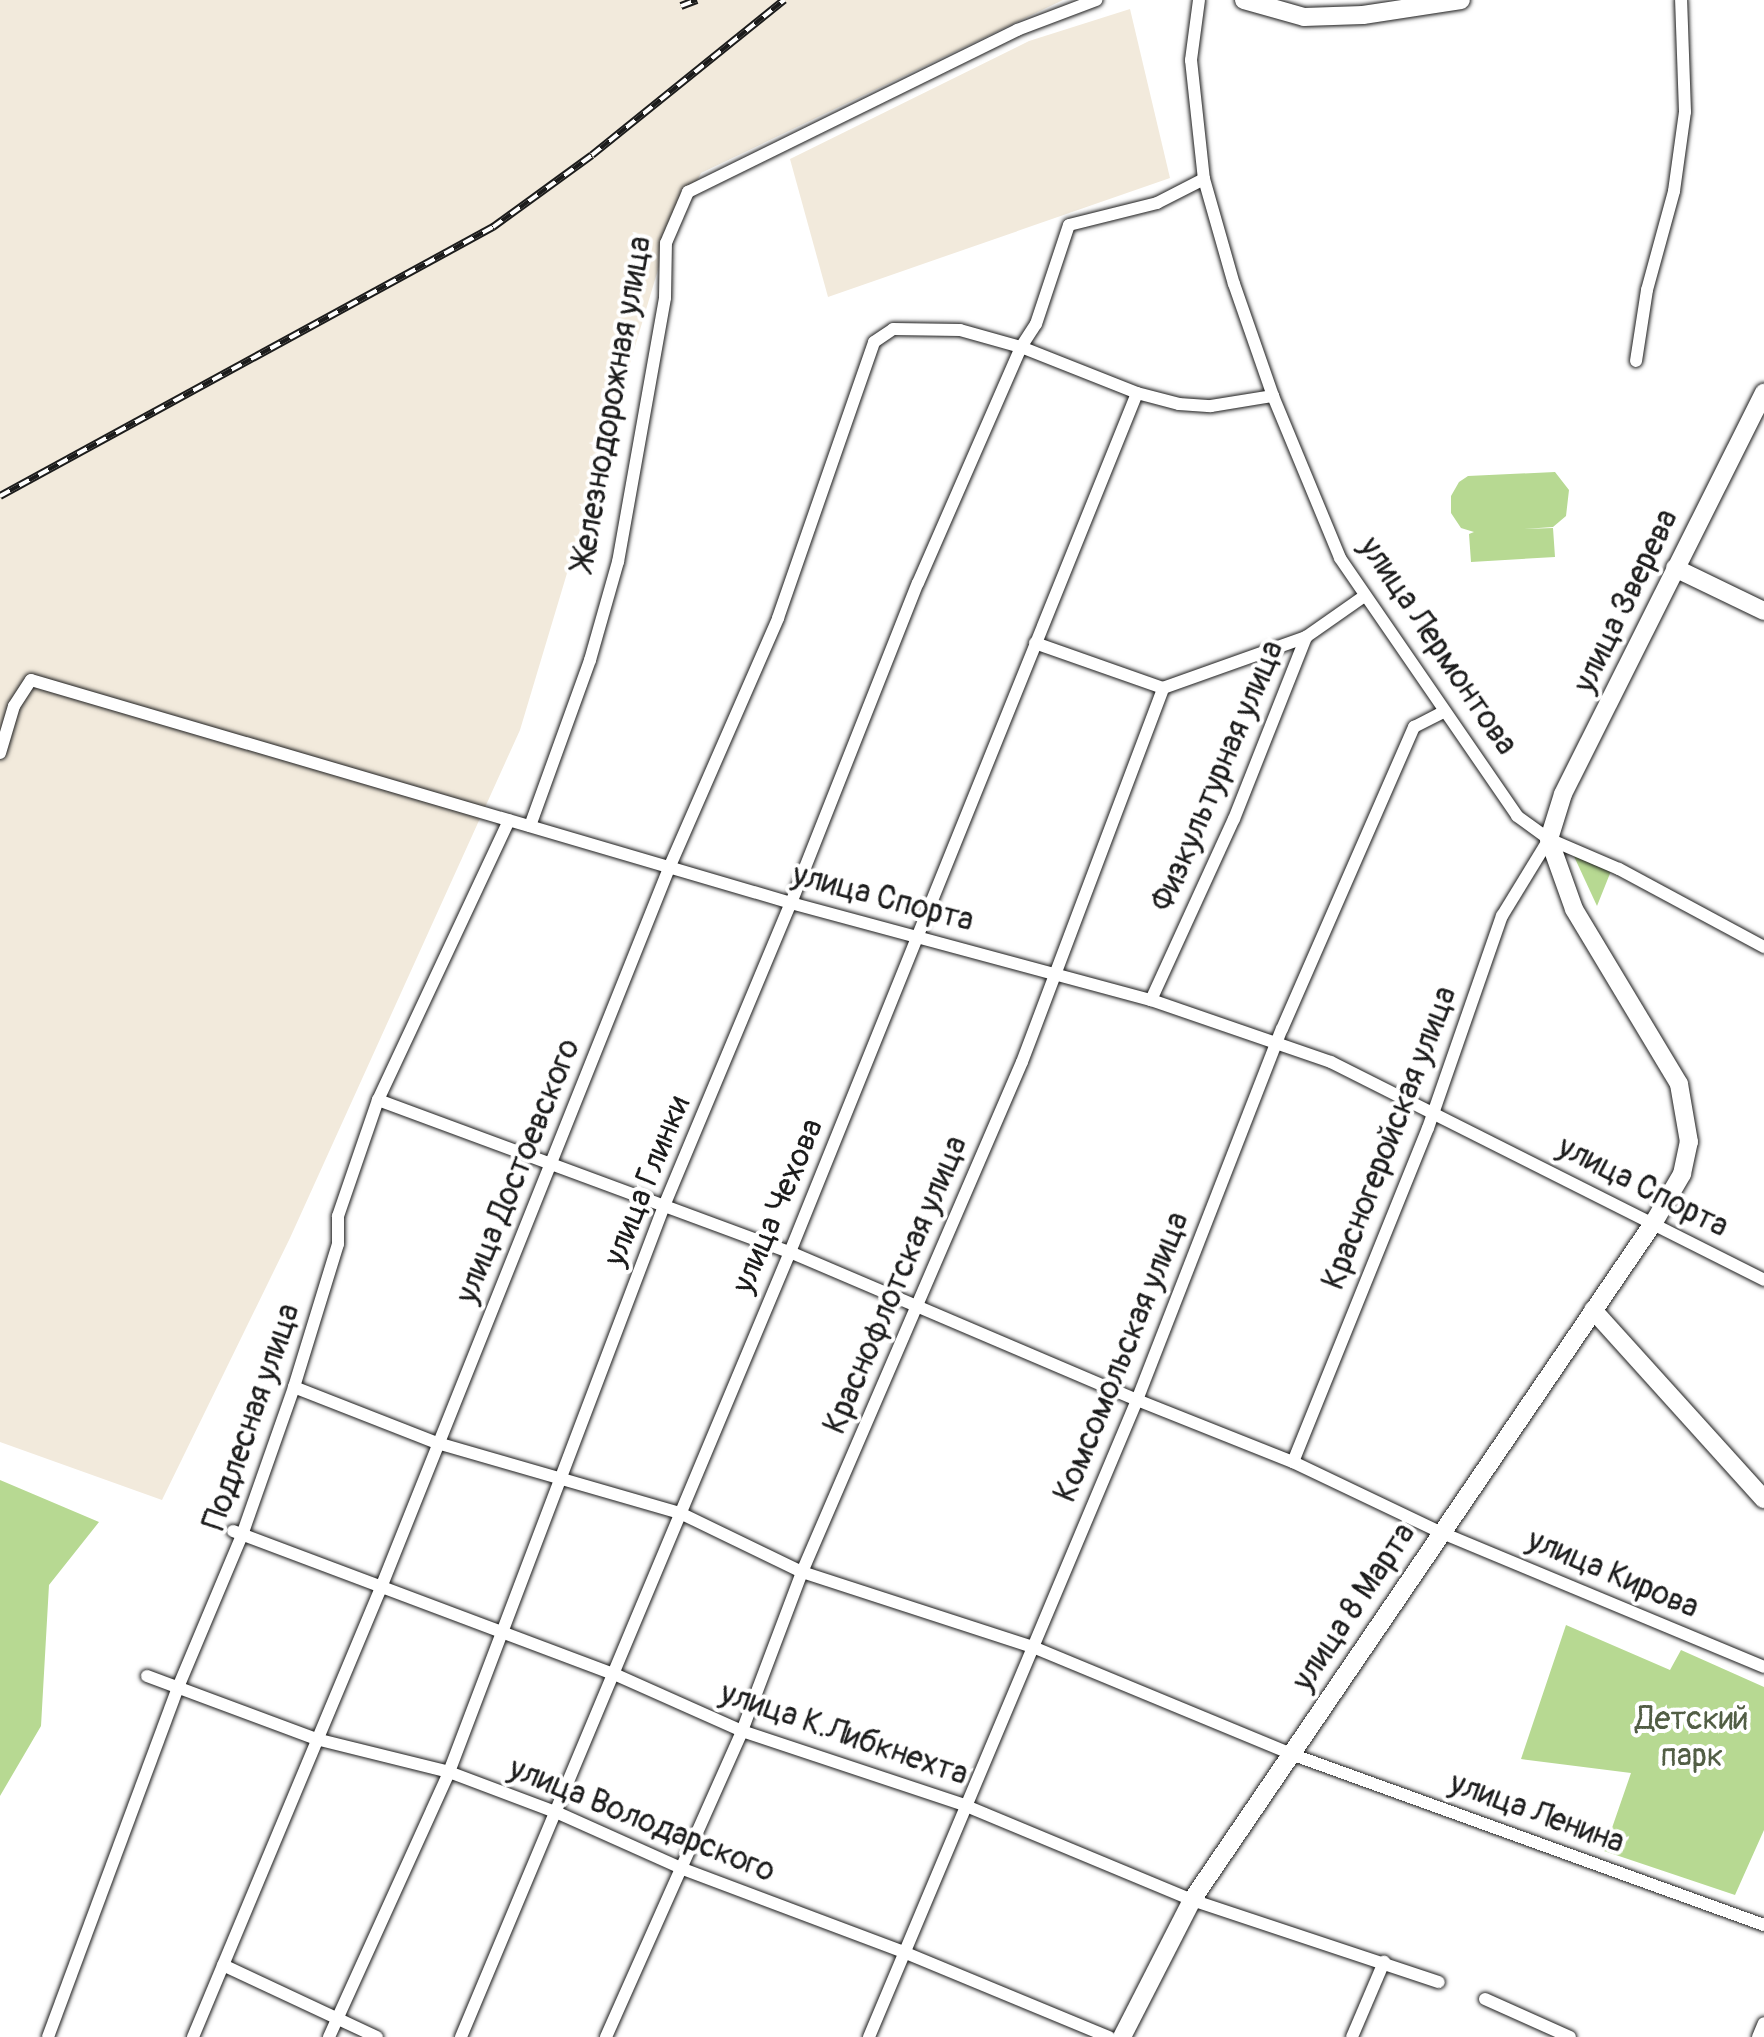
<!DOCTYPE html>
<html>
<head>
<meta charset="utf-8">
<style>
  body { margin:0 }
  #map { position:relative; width:1764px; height:2037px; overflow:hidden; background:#fff; font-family:Pangolin,sans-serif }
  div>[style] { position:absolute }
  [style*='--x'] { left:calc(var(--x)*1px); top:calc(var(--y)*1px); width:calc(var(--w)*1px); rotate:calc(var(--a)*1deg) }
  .built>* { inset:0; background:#f2eadc }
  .green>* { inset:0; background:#b7d992 }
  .roads { filter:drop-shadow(0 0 2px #1c1c1c) drop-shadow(0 0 2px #1c1c1c) }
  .minor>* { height:12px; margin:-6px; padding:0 6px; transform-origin:6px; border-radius:6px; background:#fff }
  .major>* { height:18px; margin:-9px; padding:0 9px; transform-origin:9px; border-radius:9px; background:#fff }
  .rail>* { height:8px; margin-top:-4px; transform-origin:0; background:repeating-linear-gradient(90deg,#fff 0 11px,#1c1c1c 0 22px); box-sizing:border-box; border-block:2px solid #1c1c1c }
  span { translate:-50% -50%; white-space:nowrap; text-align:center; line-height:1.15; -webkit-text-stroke:8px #fff; paint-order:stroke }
  .street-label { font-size:32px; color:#1c1c1c }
  .park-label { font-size:32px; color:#525e45 }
</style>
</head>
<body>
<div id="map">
  <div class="built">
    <i style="clip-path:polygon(0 0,1063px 0,701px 173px,666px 243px,520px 730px,290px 1238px,162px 1500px,0 1442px)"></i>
    <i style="clip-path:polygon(1130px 9px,1170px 178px,828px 297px,790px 159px,1029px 41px)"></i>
  </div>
  <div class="green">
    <i style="clip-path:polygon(1555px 472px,1569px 490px,1566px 516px,1553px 527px,1523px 529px,1553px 528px,1555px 557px,1471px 562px,1469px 534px,1474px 532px,1461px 528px,1451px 513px,1451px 496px,1459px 482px,1468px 476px)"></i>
    <i style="clip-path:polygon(1572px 852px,1611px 871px,1597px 906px)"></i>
    <i style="clip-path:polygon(0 1480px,99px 1522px,49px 1585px,41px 1726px,0 1796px)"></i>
    <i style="clip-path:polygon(1566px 1625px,1670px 1670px,1681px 1650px,1764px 1687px,1764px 1830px,1735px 1895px,1604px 1851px,1631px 1773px,1521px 1759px)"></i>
  </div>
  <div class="roads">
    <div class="minor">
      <i style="--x:1199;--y:0;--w:61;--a:97.6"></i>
      <i style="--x:1191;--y:60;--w:120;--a:83.8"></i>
      <i style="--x:1204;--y:179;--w:109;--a:74.1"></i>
      <i style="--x:1234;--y:284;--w:119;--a:70.8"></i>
      <i style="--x:1273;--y:396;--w:175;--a:67.5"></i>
      <i style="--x:1340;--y:558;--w:313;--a:55.5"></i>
      <i style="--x:1517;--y:816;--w:39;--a:36"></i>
      <i style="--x:1549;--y:839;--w:76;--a:23.2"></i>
      <i style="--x:1619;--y:869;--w:165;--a:28.3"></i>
      <i style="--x:1636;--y:361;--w:72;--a:-81.2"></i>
      <i style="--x:1647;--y:290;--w:103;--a:-74.7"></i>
      <i style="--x:1674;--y:191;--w:80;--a:-82.1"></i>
      <i style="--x:1685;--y:112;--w:112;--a:-92"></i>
      <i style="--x:1035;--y:643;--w:136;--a:19.4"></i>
      <i style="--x:0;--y:753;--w:49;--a:-73.4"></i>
      <i style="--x:14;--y:706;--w:31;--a:-57"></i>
      <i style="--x:31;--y:680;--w:792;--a:16.35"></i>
      <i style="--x:791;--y:903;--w:373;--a:15.1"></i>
      <i style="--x:1151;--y:1000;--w:190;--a:19"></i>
      <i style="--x:1331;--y:1062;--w:485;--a:26.7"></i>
      <i style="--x:530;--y:826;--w:177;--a:-70.1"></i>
      <i style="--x:590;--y:660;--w:102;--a:-74.1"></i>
      <i style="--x:618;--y:562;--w:268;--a:-79.9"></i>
      <i style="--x:665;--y:298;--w:55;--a:-89"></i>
      <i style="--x:666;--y:243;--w:56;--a:-66.7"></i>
      <i style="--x:688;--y:192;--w:367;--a:-26.2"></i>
      <i style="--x:1017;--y:30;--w:85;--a:-20.8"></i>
      <i style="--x:1151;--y:1000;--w:199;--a:-65.4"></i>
      <i style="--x:1234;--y:819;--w:196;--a:-68.4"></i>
      <i style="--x:1306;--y:637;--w:70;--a:-35.1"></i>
      <i style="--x:378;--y:1100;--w:439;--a:20.3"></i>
      <i style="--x:790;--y:1252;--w:377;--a:23.1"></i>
      <i style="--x:1137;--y:1400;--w:168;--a:21.7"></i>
      <i style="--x:1293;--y:1462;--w:163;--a:25.5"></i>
      <i style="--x:1440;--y:1532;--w:351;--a:22.6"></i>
      <i style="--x:294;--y:1387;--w:154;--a:21.4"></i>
      <i style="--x:437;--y:1443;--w:253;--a:16.1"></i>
      <i style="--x:680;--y:1513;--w:136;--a:25.8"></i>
      <i style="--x:802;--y:1572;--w:243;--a:18"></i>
      <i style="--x:1033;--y:1647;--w:279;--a:22.5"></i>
      <i style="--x:1291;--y:1754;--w:503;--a:19.88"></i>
      <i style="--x:1293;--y:1462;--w:360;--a:-68"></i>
      <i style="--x:1428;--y:1128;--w:225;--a:-70.8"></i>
      <i style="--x:1502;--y:916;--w:90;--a:-58.6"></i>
      <i style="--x:233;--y:1531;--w:407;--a:20.6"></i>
      <i style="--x:614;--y:1674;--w:140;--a:24"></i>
      <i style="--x:742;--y:1731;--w:234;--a:18.4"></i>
      <i style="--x:964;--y:1805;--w:247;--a:22.6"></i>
      <i style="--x:1192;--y:1900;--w:260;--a:18.4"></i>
      <i style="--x:147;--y:1676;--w:180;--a:20.4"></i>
      <i style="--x:316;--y:1739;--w:137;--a:13.9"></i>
      <i style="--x:449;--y:1772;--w:116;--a:20.6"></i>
      <i style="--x:558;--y:1813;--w:137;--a:24.1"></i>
      <i style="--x:683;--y:1869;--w:238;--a:20.6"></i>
      <i style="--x:906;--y:1953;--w:220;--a:22.5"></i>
      <i style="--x:223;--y:1965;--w:170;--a:25.1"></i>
      <i style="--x:1485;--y:1999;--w:93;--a:24.1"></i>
      <i style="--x:48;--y:2037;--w:376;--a:-69.6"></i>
      <i style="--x:179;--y:1685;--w:163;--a:-67.2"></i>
      <i style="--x:242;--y:1535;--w:157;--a:-70.6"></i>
      <i style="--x:294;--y:1387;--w:150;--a:-72.9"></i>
      <i style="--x:338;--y:1244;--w:28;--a:-90"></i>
      <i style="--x:338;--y:1216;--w:123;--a:-71"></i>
      <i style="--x:378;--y:1100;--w:309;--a:-64.9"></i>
      <i style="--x:193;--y:2037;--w:485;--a:-67.3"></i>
      <i style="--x:380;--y:1590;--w:778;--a:-68.18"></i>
      <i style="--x:669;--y:868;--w:273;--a:-66.4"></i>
      <i style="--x:778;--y:618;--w:292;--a:-70.8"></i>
      <i style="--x:874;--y:342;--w:23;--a:-34"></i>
      <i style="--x:893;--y:329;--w:67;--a:0.9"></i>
      <i style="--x:960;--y:330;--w:63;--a:15.6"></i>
      <i style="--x:1021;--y:347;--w:125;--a:21.6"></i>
      <i style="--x:1137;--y:393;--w:43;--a:14.7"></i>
      <i style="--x:1179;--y:404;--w:32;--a:4"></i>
      <i style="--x:1211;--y:406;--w:63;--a:-9.2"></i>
      <i style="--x:329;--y:2037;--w:291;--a:-65.6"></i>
      <i style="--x:449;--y:1772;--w:605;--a:-69.2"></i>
      <i style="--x:664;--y:1206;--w:329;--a:-67.3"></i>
      <i style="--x:791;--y:903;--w:344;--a:-68.4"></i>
      <i style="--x:918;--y:583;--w:257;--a:-66.4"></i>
      <i style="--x:1021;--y:347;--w:27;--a:-57"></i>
      <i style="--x:1036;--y:324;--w:104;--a:-71.6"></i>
      <i style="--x:1069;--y:225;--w:91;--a:-14"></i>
      <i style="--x:1157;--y:203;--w:53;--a:-27.1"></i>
      <i style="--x:461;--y:2037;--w:851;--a:-67.26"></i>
      <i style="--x:790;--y:1252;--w:926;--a:-68"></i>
      <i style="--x:606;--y:2037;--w:335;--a:-66"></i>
      <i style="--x:742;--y:1731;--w:170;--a:-69.3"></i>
      <i style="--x:802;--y:1572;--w:555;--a:-66.67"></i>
      <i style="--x:1022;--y:1062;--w:400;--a:-69.3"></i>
      <i style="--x:1163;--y:688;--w:152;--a:-19.6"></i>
      <i style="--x:869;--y:2037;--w:691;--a:-67.18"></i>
      <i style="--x:1137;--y:1400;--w:398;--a:-68.7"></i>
      <i style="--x:1282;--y:1029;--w:330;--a:-66.4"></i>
      <i style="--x:1414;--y:727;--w:31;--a:-27"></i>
      <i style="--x:1352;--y:2037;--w:82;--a:-66.9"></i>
      <i style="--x:1758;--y:2037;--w:15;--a:-67"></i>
    </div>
    <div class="major">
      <i style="--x:1244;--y:0;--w:62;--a:15.8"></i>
      <i style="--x:1304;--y:17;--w:59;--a:-1.9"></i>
      <i style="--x:1363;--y:15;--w:99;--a:-8.7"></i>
      <i style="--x:1675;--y:568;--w:99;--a:25.8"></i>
      <i style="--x:1593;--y:1310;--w:255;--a:47.9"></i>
      <i style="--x:1122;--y:2037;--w:154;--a:-62.9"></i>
      <i style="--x:1192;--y:1900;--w:820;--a:-55.73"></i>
      <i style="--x:1654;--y:1222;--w:56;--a:-59.7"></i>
      <i style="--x:1682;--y:1174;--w:33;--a:-78"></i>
      <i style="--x:1689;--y:1142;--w:59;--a:-99.8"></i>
      <i style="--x:1679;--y:1084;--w:204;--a:-121"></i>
      <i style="--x:1574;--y:909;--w:74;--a:-109.7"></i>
      <i style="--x:1549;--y:839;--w:47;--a:-72.7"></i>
      <i style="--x:1563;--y:794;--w:449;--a:-63.4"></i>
    </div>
  </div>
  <div class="rail">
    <i style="--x:681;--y:6;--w:17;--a:-21"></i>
    <i style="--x:0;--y:496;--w:562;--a:-28.62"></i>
    <i style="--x:493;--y:227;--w:122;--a:-36"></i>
    <i style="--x:592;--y:155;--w:247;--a:-38.9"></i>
  </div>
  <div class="street-label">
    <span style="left:612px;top:403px;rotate:-80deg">Железнодорожная улица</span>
    <span style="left:1626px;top:601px;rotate:-64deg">улица Зверева</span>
    <span style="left:1438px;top:646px;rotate:56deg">улица Лермонтова</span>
    <span style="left:1218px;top:776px;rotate:-67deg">Физкультурная улица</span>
    <span style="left:883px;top:898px;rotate:15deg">улица Спорта</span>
    <span style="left:1390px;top:1138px;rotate:-69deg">Красногеройская улица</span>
    <span style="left:518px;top:1171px;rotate:-68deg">улица Достоевского</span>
    <span style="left:647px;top:1181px;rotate:-68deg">улица Глинки</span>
    <span style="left:1643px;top:1187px;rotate:27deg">улица Спорта</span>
    <span style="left:778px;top:1206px;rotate:-67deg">улица Чехова</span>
    <span style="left:896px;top:1285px;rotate:-67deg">Краснофлотская улица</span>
    <span style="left:1122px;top:1357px;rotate:-68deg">Комсомольская улица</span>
    <span style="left:252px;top:1417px;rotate:-71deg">Подлесная улица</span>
    <span style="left:1613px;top:1574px;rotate:23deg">улица Кирова</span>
    <span style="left:1354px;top:1607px;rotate:-56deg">улица 8 Марта</span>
    <span style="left:844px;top:1734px;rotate:19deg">улица К.Либкнехта</span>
    <span style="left:1537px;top:1813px;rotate:20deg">улица Ленина</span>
    <span style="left:642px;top:1820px;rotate:22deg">улица Володарского</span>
  </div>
  <div class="park-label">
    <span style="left:1692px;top:1738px">Детский<br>парк</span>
  </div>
</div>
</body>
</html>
